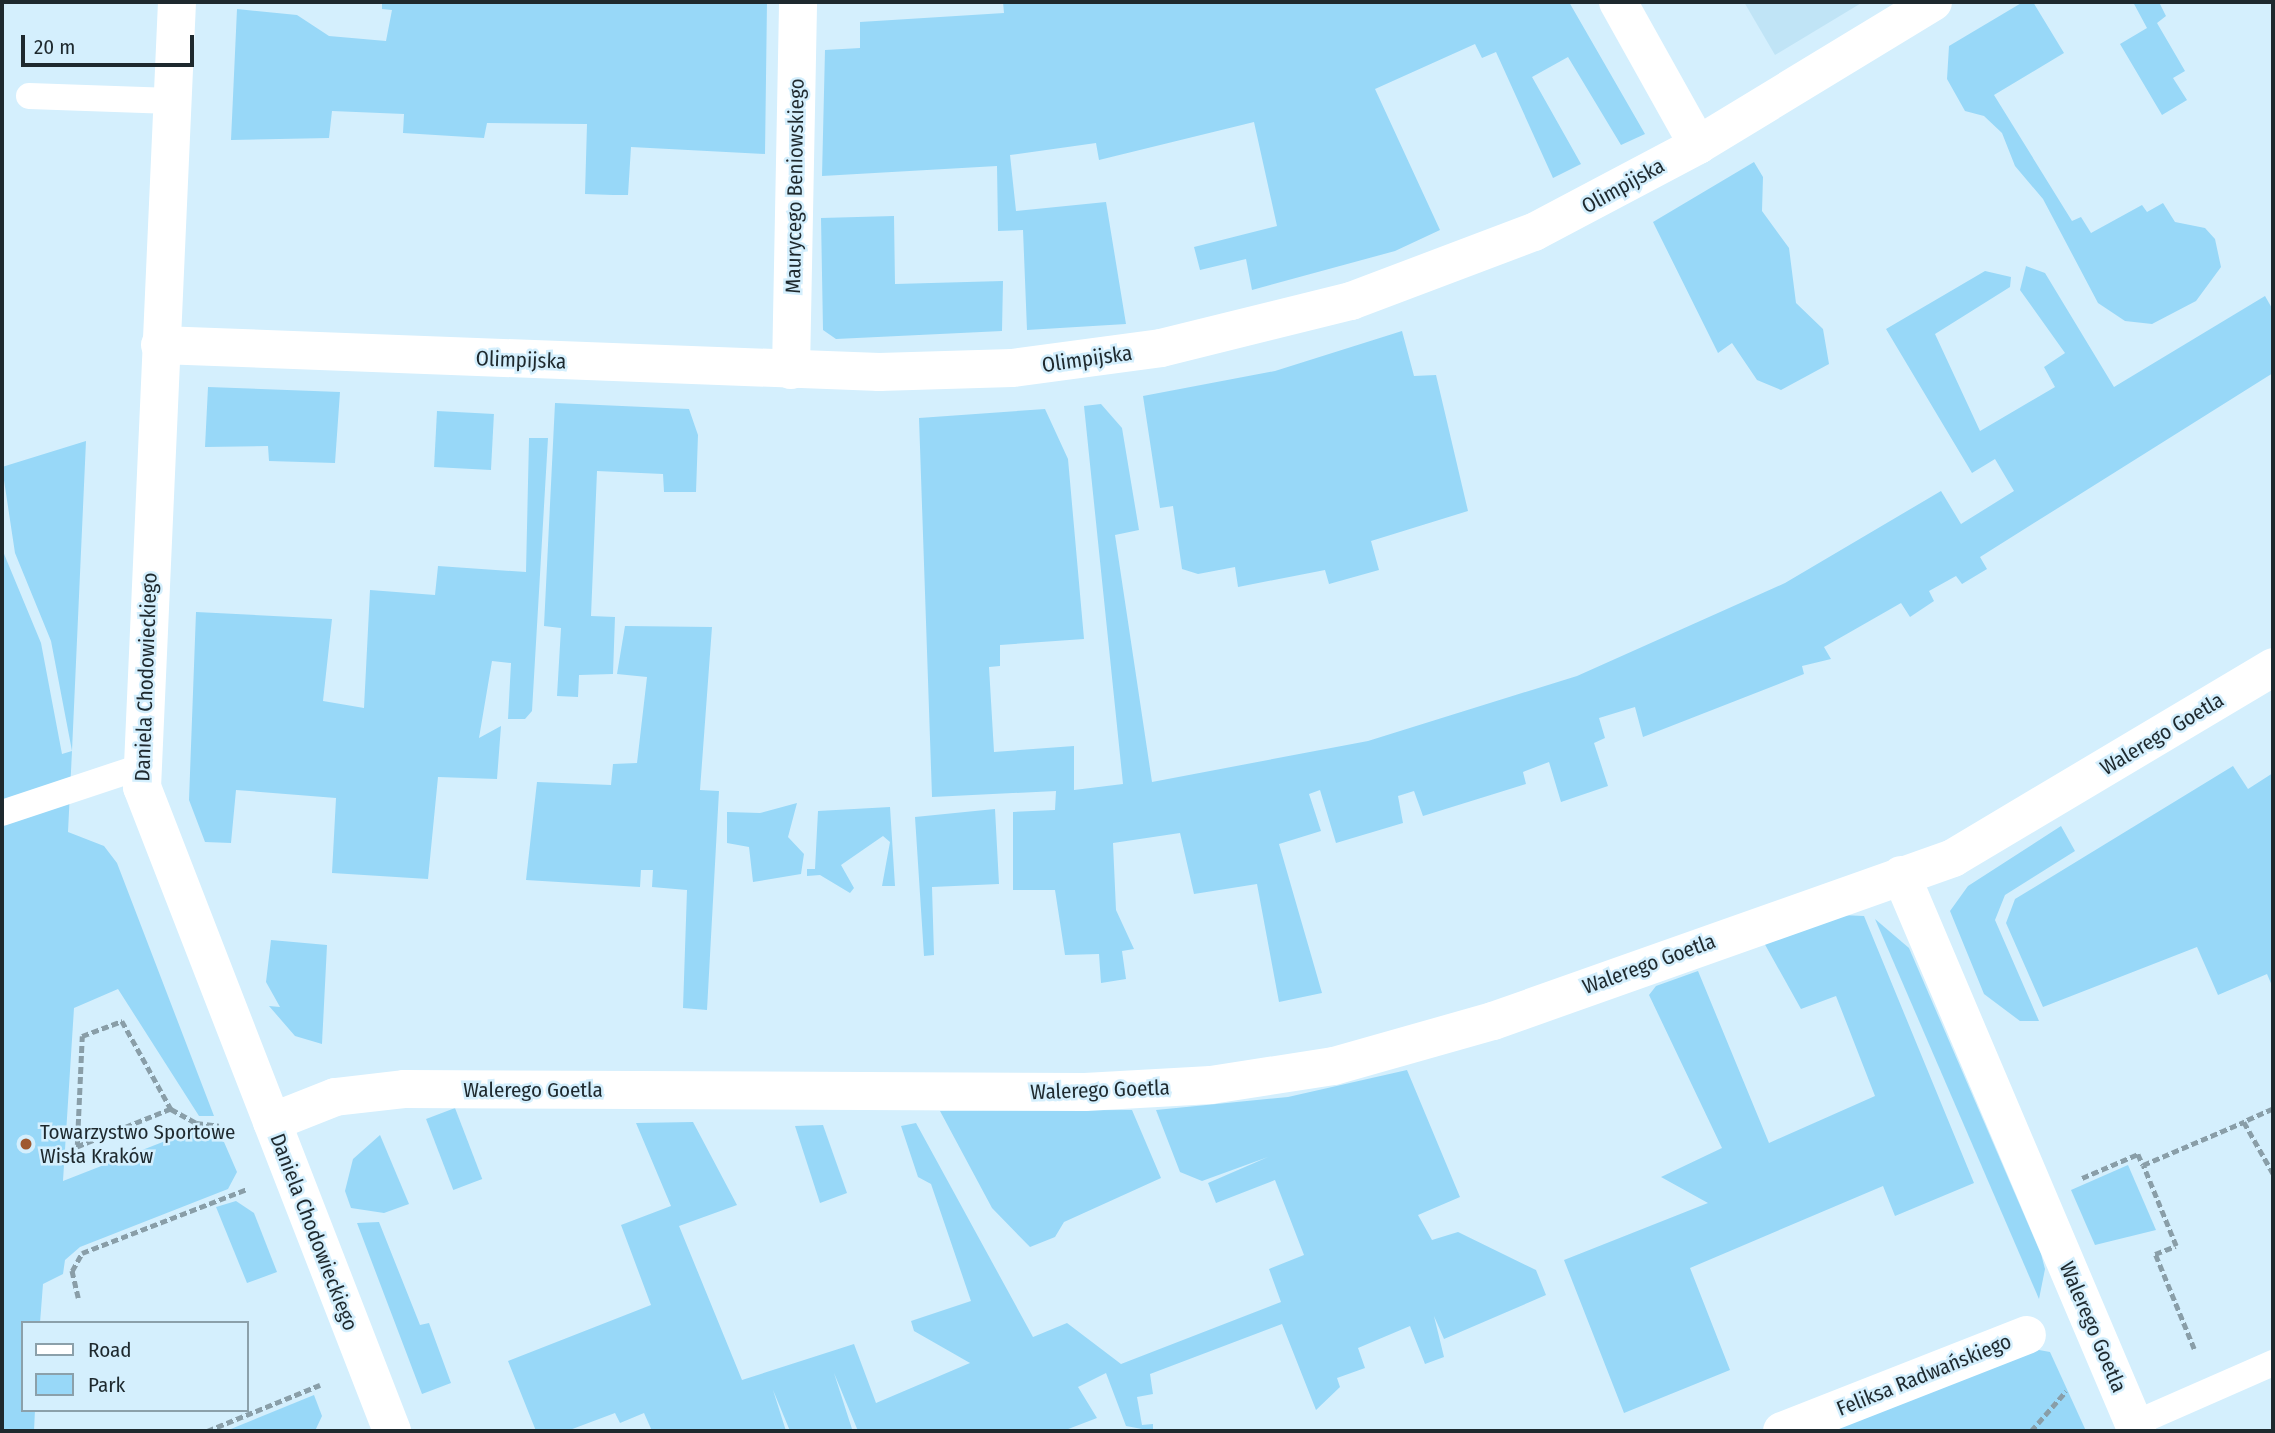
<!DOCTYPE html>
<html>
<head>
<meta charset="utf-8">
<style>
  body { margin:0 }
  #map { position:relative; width:2275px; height:1433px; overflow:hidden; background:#d4effd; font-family:"Fira Sans Condensed",sans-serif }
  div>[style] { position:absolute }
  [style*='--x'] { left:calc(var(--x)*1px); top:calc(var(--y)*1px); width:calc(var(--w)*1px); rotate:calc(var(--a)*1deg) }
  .built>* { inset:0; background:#c0e4f6 }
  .green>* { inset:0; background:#98d8f8; transform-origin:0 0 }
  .path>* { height:4.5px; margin-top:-2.25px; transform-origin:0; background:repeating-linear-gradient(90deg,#899ea8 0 7px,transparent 0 10.5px) }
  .lane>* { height:26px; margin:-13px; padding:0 13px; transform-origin:13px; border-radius:13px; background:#fff }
  .street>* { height:38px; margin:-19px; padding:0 19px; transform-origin:19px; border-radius:19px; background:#fff }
  .dots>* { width:19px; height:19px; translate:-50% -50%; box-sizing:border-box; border:4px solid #d4effd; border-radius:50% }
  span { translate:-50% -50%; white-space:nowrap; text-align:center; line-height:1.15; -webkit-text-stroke:5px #d4effd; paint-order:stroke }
  .street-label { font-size:21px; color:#1e292e }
  .poi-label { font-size:21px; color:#1e292e }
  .left { translate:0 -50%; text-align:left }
  .frame { position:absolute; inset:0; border:4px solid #1e292e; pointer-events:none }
  .legend { position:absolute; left:21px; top:1321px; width:228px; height:91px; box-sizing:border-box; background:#d4effd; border:2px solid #8ba0aa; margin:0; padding:9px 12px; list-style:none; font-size:21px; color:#1e292e }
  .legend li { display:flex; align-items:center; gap:14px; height:35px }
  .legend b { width:35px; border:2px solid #8ba0aa }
  .scale { position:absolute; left:21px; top:35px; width:173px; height:32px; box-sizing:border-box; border:4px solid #1e292e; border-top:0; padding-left:9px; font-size:21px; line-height:24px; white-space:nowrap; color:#1e292e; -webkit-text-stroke:5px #d4effd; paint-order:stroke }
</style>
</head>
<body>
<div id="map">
  <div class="built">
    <i style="clip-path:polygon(1744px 2px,1863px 2px,1775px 55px)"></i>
  </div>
  <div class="green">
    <i style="clip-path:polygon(382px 2px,767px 2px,765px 154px,631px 147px,628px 195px,613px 195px,585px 194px,587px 124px,487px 123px,484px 138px,403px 133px,404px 114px,332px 111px,329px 138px,231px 140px,237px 9px,297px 15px,329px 36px,386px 41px,392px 10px,382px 9px)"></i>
    <i style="clip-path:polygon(1003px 2px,1569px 2px,1645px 134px,1621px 145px,1568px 57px,1532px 77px,1581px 164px,1553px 178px,1496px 52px,1482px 58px,1475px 44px,1375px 89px,1440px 230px,1395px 251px,1252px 290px,1246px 259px,1200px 270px,1194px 247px,1277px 226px,1254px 122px,1099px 160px,1096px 143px,1010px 155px,1016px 211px,1106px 202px,1126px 324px,1027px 330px,1023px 230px,998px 231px,997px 166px,822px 176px,825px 50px,860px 48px,860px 22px,1004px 13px)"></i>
    <i style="clip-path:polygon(2023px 2px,2033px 2px,2064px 53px,1994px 95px,2072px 221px,2081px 217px,2091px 233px,2142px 205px,2147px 212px,2163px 203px,2175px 222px,2205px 228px,2215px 239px,2221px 267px,2196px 301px,2152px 324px,2125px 321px,2098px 303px,2043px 199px,2015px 166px,2002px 133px,1984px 116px,1965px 111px,1947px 79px,1949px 46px)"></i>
    <i style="clip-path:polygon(2133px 2px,2159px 2px,2166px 16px,2157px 23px,2185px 71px,2173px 78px,2187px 100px,2162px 115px,2120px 44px,2147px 28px)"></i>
    <i style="clip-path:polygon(1754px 162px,1763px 177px,1762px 211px,1789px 248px,1796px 303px,1823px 329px,1829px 364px,1781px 390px,1757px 380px,1732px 343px,1718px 353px,1653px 222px)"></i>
    <i style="clip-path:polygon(894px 216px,895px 284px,1003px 281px,1002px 331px,836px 339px,823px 330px,821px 218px)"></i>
    <i style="clip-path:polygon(2026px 266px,2045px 273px,2114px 387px,2265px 296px,2273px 310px,2273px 373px,1980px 557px,1987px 569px,1962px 584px,1956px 576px,1929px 591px,1934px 601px,1910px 617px,1901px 603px,1824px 647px,1831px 659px,1802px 666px,1804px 674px,1643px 737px,1635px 707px,1599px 718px,1605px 738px,1594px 743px,1608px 786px,1561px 802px,1549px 762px,1523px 772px,1526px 784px,1423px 816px,1414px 791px,1398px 796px,1403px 823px,1336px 843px,1320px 790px,1309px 794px,1321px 831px,1279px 844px,1322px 993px,1279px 1002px,1257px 884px,1194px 894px,1180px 833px,1113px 843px,1116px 910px,1134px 949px,1122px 951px,1126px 979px,1101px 983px,1099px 954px,1065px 955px,1055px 890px,1013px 890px,1013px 812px,1055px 810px,1056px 791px,932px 797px,919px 418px,1045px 409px,1068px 459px,1084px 639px,1000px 645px,1000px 666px,989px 667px,994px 752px,1074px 746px,1074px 790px,1123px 784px,1084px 406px,1101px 404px,1122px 428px,1139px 530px,1115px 535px,1152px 782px,1368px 741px,1577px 676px,1785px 583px,1941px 491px,1961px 524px,2014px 491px,1995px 459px,1972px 473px,1886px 329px,1985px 271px,2011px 277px,2010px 287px,1935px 334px,1980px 431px,2055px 387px,2044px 367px,2065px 353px,2020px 290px)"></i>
    <i style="clip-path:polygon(1402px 331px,1414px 376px,1436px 375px,1468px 511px,1371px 541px,1379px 570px,1329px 584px,1325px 570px,1238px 587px,1235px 567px,1198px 574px,1182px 569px,1173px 506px,1160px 508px,1143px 396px,1275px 371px)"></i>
    <i style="clip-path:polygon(208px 387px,340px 392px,335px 463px,269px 461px,268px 446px,205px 447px)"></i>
    <i style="clip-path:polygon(555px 403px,689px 409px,698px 435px,696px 492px,664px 492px,663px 474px,597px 471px,591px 616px,615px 617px,613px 674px,579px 675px,578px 697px,557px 696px,561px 628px,544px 626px)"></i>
    <i style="left:437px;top:411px;width:57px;height:56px;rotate:3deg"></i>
    <i style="clip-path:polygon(529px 438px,548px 438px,532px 711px,525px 719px,508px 719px,511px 663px,492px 661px,479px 738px,501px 726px,497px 779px,438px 777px,428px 879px,332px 873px,336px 798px,236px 790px,231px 843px,205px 842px,189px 800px,196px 612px,332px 619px,323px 701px,364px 708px,370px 590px,435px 595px,438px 566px,526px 572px)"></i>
    <i style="clip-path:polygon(86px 441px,72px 751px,68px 832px,104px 846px,117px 863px,214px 1116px,199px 1116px,118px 989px,74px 1008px,63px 1181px,196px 1129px,224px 1142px,237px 1172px,228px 1189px,80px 1247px,65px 1260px,63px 1274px,43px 1284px,40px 1323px,23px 1323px,23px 1410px,35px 1410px,34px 1431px,2px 1431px,2px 549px,41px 643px,62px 754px,72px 751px,51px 641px,15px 553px,2px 467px)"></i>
    <i style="clip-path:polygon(625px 626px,712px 627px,700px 790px,719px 791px,707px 1010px,683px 1008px,687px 890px,652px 887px,653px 870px,641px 870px,640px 887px,526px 880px,537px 782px,611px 785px,613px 764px,637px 763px,647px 677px,617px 674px)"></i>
    <i style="clip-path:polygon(2233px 766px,2248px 789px,2273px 773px,2273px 988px,2267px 974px,2218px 995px,2197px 947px,2043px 1007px,2006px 923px,2015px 899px)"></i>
    <i style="clip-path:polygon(797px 803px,788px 837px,804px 854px,801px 874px,753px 882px,749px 847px,727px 843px,727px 812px,760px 813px)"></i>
    <i style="clip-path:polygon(890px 807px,895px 886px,882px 886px,890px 842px,883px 836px,841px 865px,854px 888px,850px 893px,820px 875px,807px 876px,807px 869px,815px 869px,818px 811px)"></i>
    <i style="clip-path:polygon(995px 809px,999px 884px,932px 887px,934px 955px,924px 956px,915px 817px)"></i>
    <i style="clip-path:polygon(2061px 826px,2075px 851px,2005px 895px,1995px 920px,2039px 1021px,2020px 1021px,1984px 994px,1950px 911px,1968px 886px)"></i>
    <i style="clip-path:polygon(1841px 915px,1864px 916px,1974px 1183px,1895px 1216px,1883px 1186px,1690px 1268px,1730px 1370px,1624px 1413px,1564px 1260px,1708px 1203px,1661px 1177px,1722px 1148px,1649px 995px,1656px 986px,1698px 971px,1769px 1143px,1875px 1096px,1836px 996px,1801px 1009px,1763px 941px)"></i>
    <i style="clip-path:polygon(1875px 919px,1909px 948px,2041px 1254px,2045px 1269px,2039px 1299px)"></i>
    <i style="clip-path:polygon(271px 940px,327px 945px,322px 1044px,295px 1036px,269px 1006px,280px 1007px,266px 982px)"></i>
    <i style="clip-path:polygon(1407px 1070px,1460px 1197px,1418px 1215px,1432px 1240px,1458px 1232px,1536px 1270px,1546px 1295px,1444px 1339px,1434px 1316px,1444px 1357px,1425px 1364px,1410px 1326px,1358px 1348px,1365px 1368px,1337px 1378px,1340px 1387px,1316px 1410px,1282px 1324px,1150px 1374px,1153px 1394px,1137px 1397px,1142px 1425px,1153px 1424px,1153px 1431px,1126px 1426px,1106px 1373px,1078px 1387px,1097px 1418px,1063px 1431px,858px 1431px,834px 1373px,852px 1429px,848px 1431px,790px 1431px,773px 1390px,786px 1431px,652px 1431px,644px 1413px,620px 1423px,615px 1413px,567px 1431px,536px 1431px,508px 1361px,651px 1305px,621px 1225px,671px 1206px,636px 1123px,693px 1122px,737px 1205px,679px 1226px,742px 1380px,854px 1344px,876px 1403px,970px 1363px,914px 1331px,911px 1321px,971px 1301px,931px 1184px,918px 1177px,901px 1126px,916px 1123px,1033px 1337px,1067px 1323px,1121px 1364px,1281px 1302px,1269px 1269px,1304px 1255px,1275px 1180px,1216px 1203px,1208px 1183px,1268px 1157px,1202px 1181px,1180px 1172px,1156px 1110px,1288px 1097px)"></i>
    <i style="left:455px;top:1108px;width:76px;height:31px;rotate:69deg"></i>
    <i style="clip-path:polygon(1132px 1110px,1161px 1178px,1064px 1222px,1055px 1237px,1030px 1247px,992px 1208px,940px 1111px)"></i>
    <i style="clip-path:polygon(823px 1125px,847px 1193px,820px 1203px,795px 1126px)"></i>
    <i style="clip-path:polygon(380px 1135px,409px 1204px,384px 1213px,351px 1208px,345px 1191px,353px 1159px)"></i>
    <i style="clip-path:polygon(2128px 1165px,2156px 1230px,2095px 1245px,2071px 1190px)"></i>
    <i style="clip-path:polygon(236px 1201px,254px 1213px,277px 1272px,247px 1283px,216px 1207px)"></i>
    <i style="clip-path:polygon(379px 1222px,420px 1325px,429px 1323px,451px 1383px,422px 1394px,357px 1223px)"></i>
    <i style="clip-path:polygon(2039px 1350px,2050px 1352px,2086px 1431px,1826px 1431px)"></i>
    <i style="clip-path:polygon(314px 1395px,322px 1416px,315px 1431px,226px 1431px)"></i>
  </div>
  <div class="path">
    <i style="--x:171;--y:1109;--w:101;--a:158"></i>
    <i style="--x:77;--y:1147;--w:111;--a:-87.4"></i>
    <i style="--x:82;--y:1036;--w:43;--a:-20.6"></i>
    <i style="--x:122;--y:1021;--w:101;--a:60.9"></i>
    <i style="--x:171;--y:1109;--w:29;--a:29"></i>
    <i style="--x:196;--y:1123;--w:23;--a:7"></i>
    <i style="--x:2273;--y:1109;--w:32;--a:156"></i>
    <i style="--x:2244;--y:1122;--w:59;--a:60.4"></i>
    <i style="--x:2082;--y:1178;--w:61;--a:-23.2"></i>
    <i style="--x:2138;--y:1154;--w:12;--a:66"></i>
    <i style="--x:78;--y:1298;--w:28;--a:-103"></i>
    <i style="--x:72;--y:1271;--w:21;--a:-61"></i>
    <i style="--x:82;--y:1253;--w:177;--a:-21.2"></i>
    <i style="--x:2194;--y:1349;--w:103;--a:-112.3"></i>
    <i style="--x:2155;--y:1254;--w:22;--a:-21"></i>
    <i style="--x:2176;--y:1246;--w:87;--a:-112.2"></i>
    <i style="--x:2143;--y:1165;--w:110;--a:-23.1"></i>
    <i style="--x:207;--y:1431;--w:122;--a:-22.2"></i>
    <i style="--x:2031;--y:1431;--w:53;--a:-48.8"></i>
  </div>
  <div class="lane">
    <i style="--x:29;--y:96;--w:143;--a:2"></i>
    <i style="--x:2;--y:813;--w:145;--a:-18.4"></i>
    <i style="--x:2134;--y:1424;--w:152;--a:-23.7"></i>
  </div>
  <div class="street">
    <i style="--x:177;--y:2;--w:786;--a:92.55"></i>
    <i style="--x:142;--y:787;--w:691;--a:68.78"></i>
    <i style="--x:1618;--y:2;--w:164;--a:60.8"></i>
    <i style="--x:160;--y:345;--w:720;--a:2.15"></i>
    <i style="--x:879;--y:372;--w:133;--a:-1.7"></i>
    <i style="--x:1012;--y:368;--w:150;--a:-7.6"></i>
    <i style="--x:1161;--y:348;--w:196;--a:-13.9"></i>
    <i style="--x:1351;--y:301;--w:196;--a:-20.7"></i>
    <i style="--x:1534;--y:232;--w:186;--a:-27.9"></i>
    <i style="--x:1698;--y:145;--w:275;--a:-31.3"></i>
    <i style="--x:791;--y:370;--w:368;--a:-88.9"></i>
    <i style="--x:1901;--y:875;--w:604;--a:67"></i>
    <i style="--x:272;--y:1122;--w:68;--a:-21.6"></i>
    <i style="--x:335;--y:1097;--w:69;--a:-6.6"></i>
    <i style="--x:404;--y:1089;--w:681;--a:0.25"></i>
    <i style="--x:1085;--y:1092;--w:126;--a:-3.2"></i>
    <i style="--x:1211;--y:1085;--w:124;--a:-8.8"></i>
    <i style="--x:1334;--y:1066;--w:165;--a:-15.8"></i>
    <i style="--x:1493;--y:1021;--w:488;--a:-19.5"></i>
    <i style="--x:1953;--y:858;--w:373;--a:-30.8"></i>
    <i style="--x:1782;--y:1431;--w:263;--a:-21.4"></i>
  </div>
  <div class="dots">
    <i style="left:26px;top:1144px;background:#9f592f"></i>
  </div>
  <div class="street-label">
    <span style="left:795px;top:186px;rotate:-89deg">Maurycego Beniowskiego</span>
    <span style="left:1623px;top:186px;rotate:-29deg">Olimpijska</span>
    <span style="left:1087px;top:359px;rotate:-8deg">Olimpijska</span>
    <span style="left:521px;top:360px;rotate:2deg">Olimpijska</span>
    <span style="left:146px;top:677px;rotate:-88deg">Daniela Chodowieckiego</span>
    <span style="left:2162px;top:734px;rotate:-31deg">Walerego Goetla</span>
    <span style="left:1649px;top:964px;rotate:-20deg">Walerego Goetla</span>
    <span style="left:533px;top:1090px">Walerego Goetla</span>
    <span style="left:1100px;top:1090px;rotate:-2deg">Walerego Goetla</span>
    <span style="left:314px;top:1232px;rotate:69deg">Daniela Chodowieckiego</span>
    <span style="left:2093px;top:1327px;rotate:67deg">Walerego Goetla</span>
    <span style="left:1924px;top:1375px;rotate:-22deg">Feliksa Radwańskiego</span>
  </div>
  <div class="poi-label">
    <span class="left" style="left:40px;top:1144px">Towarzystwo Sportowe<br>Wisła Kraków</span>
  </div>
  <div class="frame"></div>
  <ul class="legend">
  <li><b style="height:9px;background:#fff"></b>Road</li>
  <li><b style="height:19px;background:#98d8f8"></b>Park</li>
  </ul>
  <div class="scale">20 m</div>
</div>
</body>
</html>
